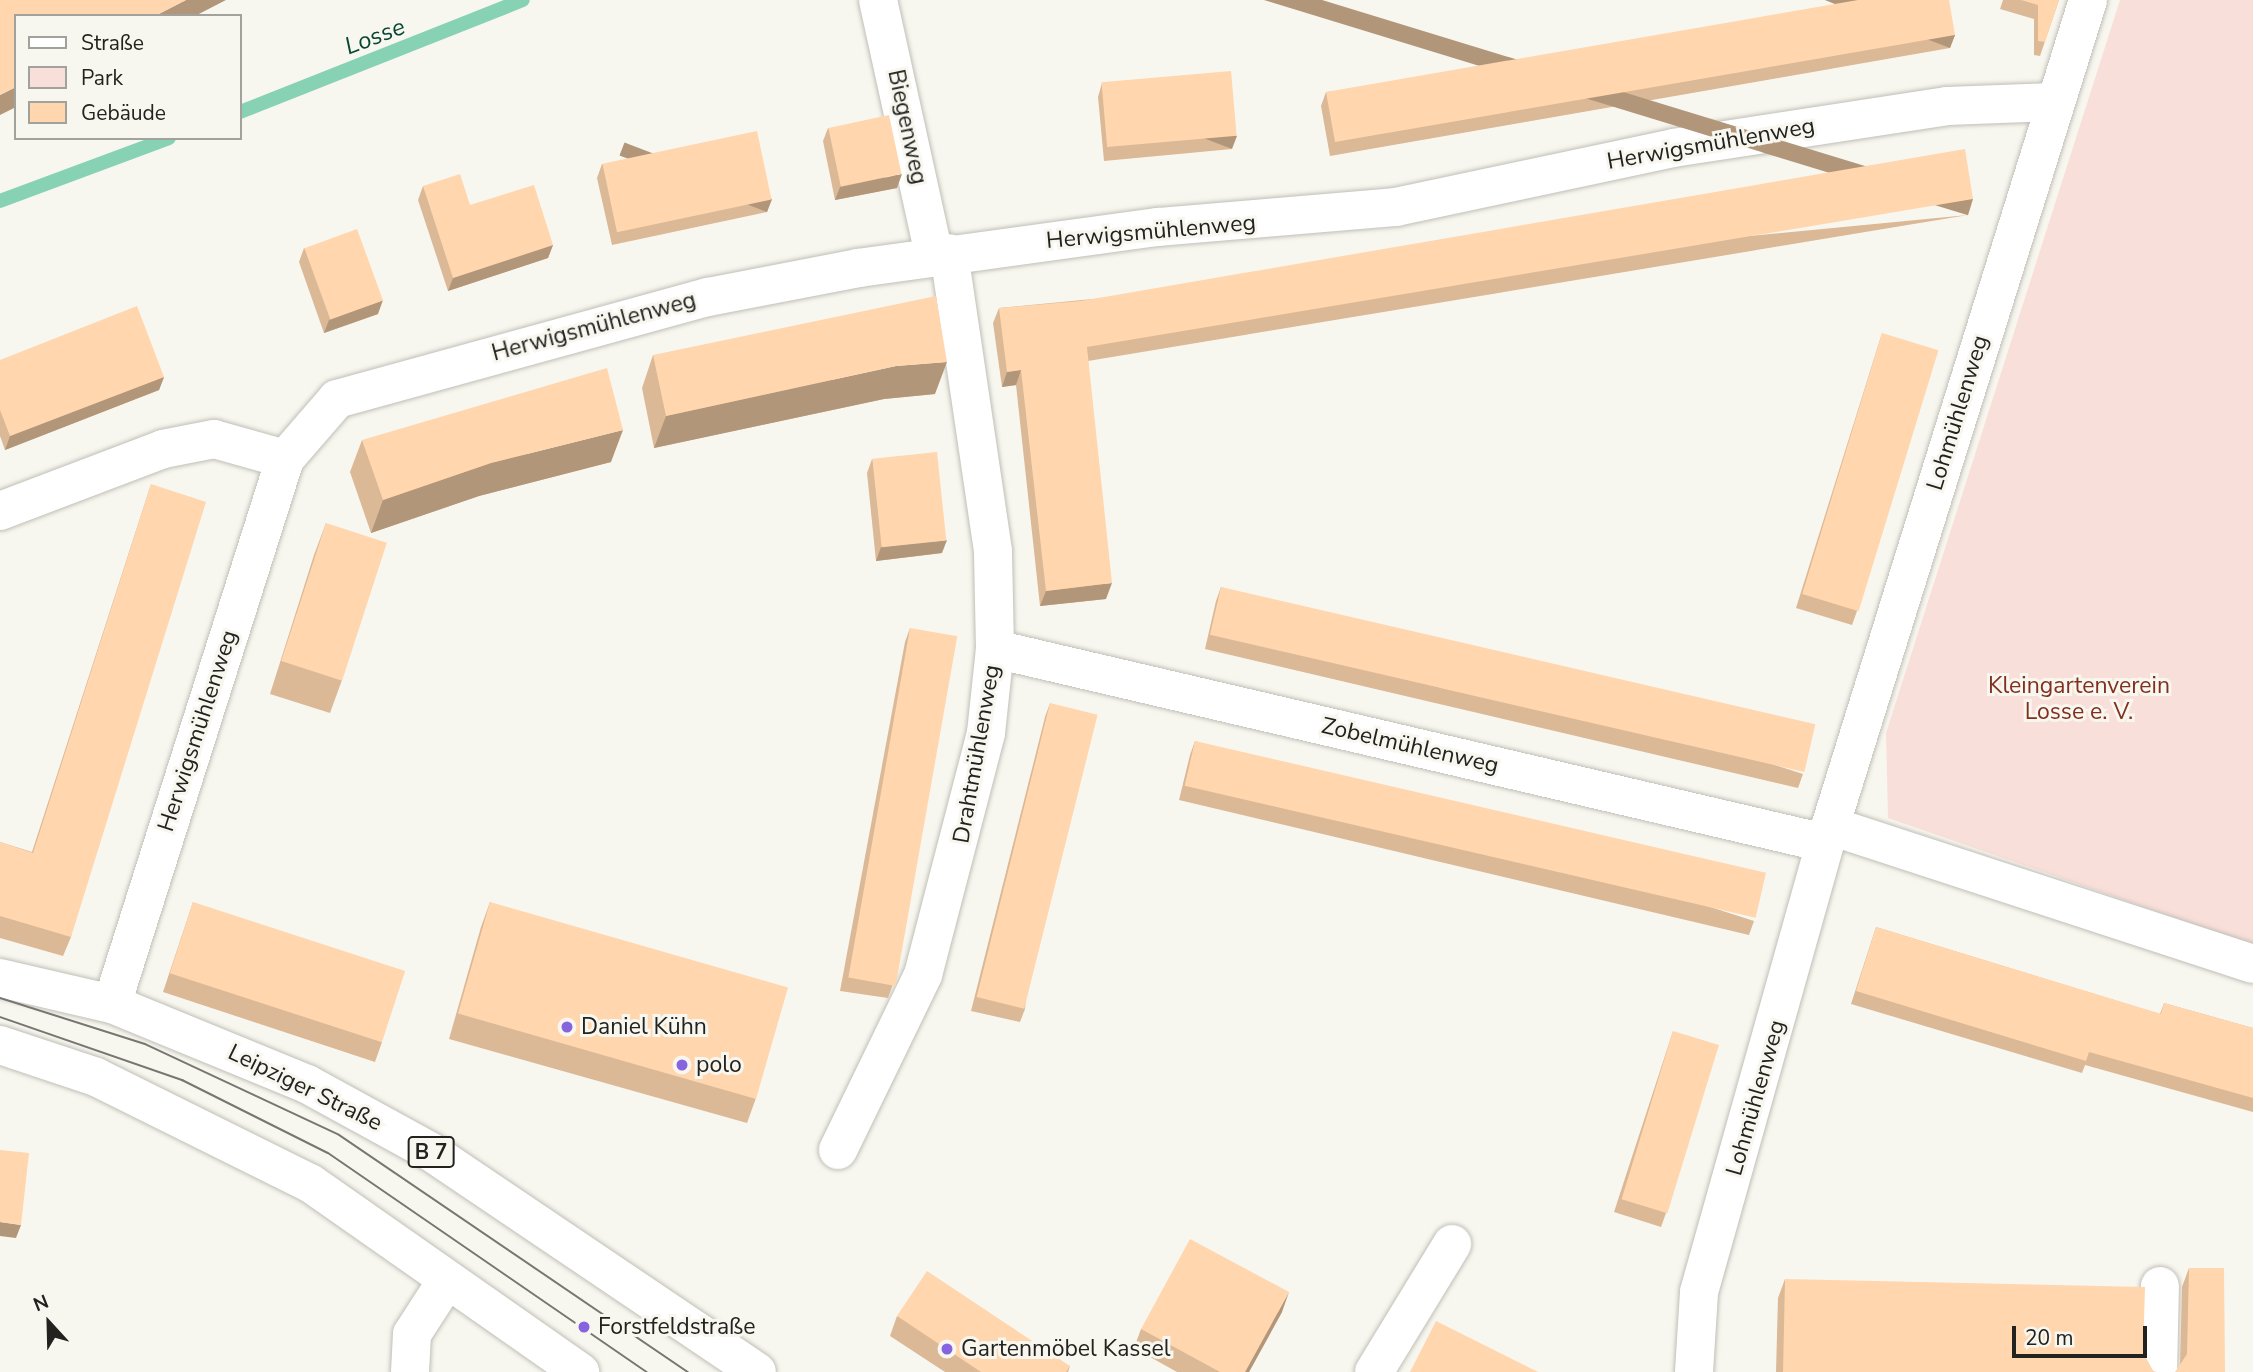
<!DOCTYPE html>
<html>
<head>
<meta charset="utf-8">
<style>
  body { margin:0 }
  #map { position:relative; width:2253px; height:1372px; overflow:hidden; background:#f8f7ef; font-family:"Nunito Sans",sans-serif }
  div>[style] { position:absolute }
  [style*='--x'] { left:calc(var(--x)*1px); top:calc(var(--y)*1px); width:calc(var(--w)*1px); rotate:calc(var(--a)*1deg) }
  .green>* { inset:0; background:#f9dfd9 }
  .stream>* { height:14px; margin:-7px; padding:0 7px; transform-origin:7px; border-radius:7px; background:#87d2b4 }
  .roads { filter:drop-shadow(0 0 2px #c0bfb7) drop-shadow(0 0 2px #c0bfb7) }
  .minor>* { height:38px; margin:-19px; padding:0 19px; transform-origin:19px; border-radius:19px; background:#fff }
  .major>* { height:38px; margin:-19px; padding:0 19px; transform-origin:19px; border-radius:19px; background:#fff }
  .tram>* { height:2px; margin:-1px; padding:0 1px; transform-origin:1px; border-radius:1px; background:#777671 }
  .wall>* { inset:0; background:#dbb896 }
  .shaded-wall>* { inset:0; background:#b2967a; transform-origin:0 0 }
  .building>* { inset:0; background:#ffd6ae; transform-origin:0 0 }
  .dots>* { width:19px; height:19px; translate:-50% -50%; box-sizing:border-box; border:4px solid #f8f7ef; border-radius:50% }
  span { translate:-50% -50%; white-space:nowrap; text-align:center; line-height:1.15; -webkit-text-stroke:6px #f8f7ef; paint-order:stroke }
  .shield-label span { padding:2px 5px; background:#f8f7ef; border:2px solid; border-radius:5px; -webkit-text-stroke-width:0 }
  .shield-label { font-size:21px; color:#22221f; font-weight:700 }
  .street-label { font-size:23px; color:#22221f }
  .park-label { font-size:23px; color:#812f1e }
  .poi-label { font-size:23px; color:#22221f }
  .left { translate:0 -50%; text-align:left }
  .water-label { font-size:24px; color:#054734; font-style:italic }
  .legend { position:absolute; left:14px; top:14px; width:228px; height:126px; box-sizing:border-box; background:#f8f7ef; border:2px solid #a2a29c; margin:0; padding:9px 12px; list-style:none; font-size:21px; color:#22221f }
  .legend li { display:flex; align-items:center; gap:14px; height:35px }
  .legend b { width:35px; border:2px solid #a2a29c }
  .north { position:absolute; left:14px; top:1288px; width:70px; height:70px; -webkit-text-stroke:5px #f8f7ef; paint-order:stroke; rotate:338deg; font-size:19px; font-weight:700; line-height:28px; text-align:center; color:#22221f }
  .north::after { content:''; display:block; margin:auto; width:24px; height:32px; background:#22221f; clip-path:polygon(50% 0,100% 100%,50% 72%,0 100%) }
  .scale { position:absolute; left:2012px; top:1326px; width:135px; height:32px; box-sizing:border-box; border:4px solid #22221f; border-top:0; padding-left:9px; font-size:21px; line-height:24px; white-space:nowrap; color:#22221f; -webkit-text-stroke:5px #f8f7ef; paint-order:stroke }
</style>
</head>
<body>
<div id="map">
  <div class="green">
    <i style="clip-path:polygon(2120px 0,2253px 0,2253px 945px,1888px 818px,1886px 733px)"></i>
  </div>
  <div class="stream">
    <i style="--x:240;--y:112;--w:304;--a:-21.6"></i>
    <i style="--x:0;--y:201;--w:180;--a:-20.4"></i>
  </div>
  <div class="roads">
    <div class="minor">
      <i style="--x:878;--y:0;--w:261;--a:77.6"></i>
      <i style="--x:0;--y:511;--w:174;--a:-20.8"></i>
      <i style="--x:163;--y:449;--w:52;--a:-11.1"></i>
      <i style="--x:214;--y:439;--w:74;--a:15.7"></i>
      <i style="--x:995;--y:649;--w:852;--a:13.16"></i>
      <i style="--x:1831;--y:826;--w:444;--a:18.1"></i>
      <i style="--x:112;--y:1004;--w:572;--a:-72.39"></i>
      <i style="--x:285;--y:459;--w:79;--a:-49.1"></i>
      <i style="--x:337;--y:399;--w:385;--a:-15.4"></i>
      <i style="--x:708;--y:297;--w:153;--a:-10.9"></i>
      <i style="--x:858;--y:268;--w:303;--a:-7.8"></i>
      <i style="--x:1158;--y:227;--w:239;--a:-4.8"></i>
      <i style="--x:1396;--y:207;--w:283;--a:-12"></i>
      <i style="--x:1673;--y:148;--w:277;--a:-8.7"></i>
      <i style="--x:1947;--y:106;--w:107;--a:-2.1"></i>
      <i style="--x:838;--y:1150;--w:195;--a:-64.1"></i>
      <i style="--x:923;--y:975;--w:250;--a:-75.4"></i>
      <i style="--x:986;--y:733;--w:84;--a:-83.9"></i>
      <i style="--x:995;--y:649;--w:98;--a:-91.2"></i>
      <i style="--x:993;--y:551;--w:301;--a:-98.4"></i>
      <i style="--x:410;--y:1372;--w:38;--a:-87"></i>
      <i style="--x:412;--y:1334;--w:64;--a:-57.1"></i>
      <i style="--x:1374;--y:1372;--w:150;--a:-58.6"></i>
      <i style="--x:1694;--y:1372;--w:80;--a:-86.4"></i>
      <i style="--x:1699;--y:1292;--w:466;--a:-74.3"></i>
      <i style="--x:1825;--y:843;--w:883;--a:-72.67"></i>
      <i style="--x:2158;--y:1372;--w:86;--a:-88.7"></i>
    </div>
    <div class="major">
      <i style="--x:0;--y:978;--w:115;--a:13.1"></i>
      <i style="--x:112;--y:1004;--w:211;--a:22.3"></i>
      <i style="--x:307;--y:1084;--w:141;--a:28.7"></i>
      <i style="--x:431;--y:1152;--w:393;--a:34"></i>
      <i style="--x:0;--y:1045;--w:101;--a:18.4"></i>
      <i style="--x:96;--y:1077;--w:239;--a:26.4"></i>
      <i style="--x:310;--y:1183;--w:330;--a:35"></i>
    </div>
  </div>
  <div class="tram">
    <i style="--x:0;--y:998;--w:152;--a:17.6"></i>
    <i style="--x:145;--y:1044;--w:214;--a:25.1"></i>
    <i style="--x:339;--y:1135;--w:422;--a:34.2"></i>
    <i style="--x:0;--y:1017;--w:193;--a:19.1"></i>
    <i style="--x:182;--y:1080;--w:163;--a:26.6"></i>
    <i style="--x:328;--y:1153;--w:387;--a:34.5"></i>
  </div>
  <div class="wall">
    <i style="clip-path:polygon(2003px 0,2059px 0,2040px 56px,2034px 55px,2034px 19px,2000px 9px)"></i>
    <i style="clip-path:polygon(1955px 35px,1950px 48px,1330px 156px,1321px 106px,1326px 92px)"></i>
    <i style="clip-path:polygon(1102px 83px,1232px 149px,1104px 161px,1098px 97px)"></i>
    <i style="clip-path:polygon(828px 128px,897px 188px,835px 200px,823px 141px)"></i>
    <i style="clip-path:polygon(602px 164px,772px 199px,767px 212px,612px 245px,597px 178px)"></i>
    <i style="clip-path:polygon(423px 186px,470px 205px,553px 245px,548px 258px,448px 291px,418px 200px)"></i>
    <i style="clip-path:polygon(1968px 215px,1088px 361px,1106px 599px,1040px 606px,1016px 385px,1002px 387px,993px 323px,999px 308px)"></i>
    <i style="clip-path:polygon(304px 248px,378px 314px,324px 333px,299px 262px)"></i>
    <i style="clip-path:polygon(1882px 333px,1857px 611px,1852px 625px,1796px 608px)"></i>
    <i style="clip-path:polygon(653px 355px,935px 394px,884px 399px,654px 448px,642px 388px)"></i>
    <i style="clip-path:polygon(0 360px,164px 377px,159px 390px,5px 450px,0 436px)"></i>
    <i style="clip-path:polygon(362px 440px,611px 462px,479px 496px,371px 533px,350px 472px)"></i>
    <i style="clip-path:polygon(872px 459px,942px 553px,876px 561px,867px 473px)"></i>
    <i style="clip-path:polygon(151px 484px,71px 937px,63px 956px,0 938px,0 842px,32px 852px)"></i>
    <i style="clip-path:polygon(326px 523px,342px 680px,330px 713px,270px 694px,314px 555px)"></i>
    <i style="clip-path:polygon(1221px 587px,1803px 774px,1798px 788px,1205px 649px,1216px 601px)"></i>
    <i style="clip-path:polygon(910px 628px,893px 984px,888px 998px,840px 991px,905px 642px)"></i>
    <i style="clip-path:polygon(1050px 703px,1025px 1009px,1020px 1022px,971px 1011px,1045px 717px)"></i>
    <i style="clip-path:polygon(1195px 741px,1754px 921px,1749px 935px,1179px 800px,1190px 755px)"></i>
    <i style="clip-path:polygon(193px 902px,382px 1042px,375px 1062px,163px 992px)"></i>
    <i style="clip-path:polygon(490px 902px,756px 1098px,747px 1123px,449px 1039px,481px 927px)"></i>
    <i style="clip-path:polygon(1876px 927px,2160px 1014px,2164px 1003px,2253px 1028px,2253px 1112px,2085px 1065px,2082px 1073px,1851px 1004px)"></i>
    <i style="clip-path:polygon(1673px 1031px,1666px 1213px,1661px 1227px,1614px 1212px)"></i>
    <i style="clip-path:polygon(2189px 1268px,2225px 1372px,2176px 1372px,2180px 1365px,2182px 1287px)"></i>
    <i style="clip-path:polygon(1785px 1279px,2143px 1353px,2153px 1371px,2156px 1372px,1776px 1372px,1778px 1298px)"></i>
    <i style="clip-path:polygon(1282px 1312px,1249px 1372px,1177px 1372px,1134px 1348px,1141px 1329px)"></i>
    <i style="clip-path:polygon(897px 1316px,1070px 1366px,1068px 1372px,945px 1372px,890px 1336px)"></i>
  </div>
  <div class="shaded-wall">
    <i style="clip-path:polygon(186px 0,226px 0,195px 16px,155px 16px)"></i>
    <i style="left:1955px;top:35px;width:14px;height:629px;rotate:111deg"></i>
    <i style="clip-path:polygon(16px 87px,16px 107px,0 115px,0 95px)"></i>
    <i style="left:1237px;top:136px;width:14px;height:129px;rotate:111deg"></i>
    <i style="clip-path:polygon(902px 174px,897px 188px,835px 200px,840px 187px)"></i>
    <i style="left:772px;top:199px;width:14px;height:158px;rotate:111deg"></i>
    <i style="left:1973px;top:199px;width:17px;height:898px;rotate:107deg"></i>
    <i style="clip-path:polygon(553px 245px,548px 258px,448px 291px,453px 278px)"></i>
    <i style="clip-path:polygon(383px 300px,378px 314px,324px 333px,329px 320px)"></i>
    <i style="clip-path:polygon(947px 362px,935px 394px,884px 399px,654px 448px,666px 416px,896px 366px)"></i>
    <i style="clip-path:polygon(1021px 370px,1016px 385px,1002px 387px,1007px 372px)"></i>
    <i style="clip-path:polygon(164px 377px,159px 390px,5px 450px,10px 436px)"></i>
    <i style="clip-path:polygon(623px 430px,611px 462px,479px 496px,371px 533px,383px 500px,491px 463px)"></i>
    <i style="clip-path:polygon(947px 540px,942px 553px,876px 561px,881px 547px)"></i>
    <i style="clip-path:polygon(1112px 583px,1106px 599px,1040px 606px,1046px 591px)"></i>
    <i style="clip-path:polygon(0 1222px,21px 1225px,16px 1238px,0 1236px)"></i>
    <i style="clip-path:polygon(1289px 1292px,1282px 1312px,1249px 1372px,1245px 1372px)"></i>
  </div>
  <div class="building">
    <i style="clip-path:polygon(0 0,186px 0,155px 16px,16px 16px,16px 87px,0 95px)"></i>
    <i style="clip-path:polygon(1858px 0,1949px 0,1955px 35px,1335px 142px,1326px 92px)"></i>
    <i style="clip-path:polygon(2021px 0,2059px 0,2045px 42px,2038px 41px,2038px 5px)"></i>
    <i style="left:1231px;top:71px;width:65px;height:130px;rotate:85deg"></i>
    <i style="left:889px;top:115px;width:60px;height:62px;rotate:78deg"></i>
    <i style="left:757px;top:131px;width:70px;height:158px;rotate:78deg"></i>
    <i style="clip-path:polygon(1965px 149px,1973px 199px,1087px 347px,1112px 583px,1046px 591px,1021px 370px,1007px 372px,999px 308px,1081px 301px)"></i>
    <i style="clip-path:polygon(460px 174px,470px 205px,534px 185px,553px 245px,453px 278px,423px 186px)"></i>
    <i style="left:357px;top:229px;width:76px;height:56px;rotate:70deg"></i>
    <i style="clip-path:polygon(936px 296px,947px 362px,896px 366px,666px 416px,653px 355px)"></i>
    <i style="clip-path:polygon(137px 306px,164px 377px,10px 436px,0 410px,0 360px)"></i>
    <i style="left:1882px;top:333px;width:59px;height:273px;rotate:17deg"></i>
    <i style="clip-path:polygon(607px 368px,623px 430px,491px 463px,383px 500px,362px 440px)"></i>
    <i style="left:937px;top:452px;width:89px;height:65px;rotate:84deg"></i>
    <i style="clip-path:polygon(151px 484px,206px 502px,71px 937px,0 916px,0 842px,33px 853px)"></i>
    <i style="left:326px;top:523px;width:64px;height:145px;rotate:18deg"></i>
    <i style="left:1221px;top:587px;width:610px;height:49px;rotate:13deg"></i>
    <i style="left:910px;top:628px;width:48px;height:355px;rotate:10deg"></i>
    <i style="left:1050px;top:703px;width:49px;height:303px;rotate:14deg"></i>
    <i style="left:1195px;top:741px;width:586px;height:46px;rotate:13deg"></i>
    <i style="left:193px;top:902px;width:223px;height:75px;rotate:18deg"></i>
    <i style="left:490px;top:902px;width:310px;height:116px;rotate:16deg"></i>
    <i style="clip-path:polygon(1876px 927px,2161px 1014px,2164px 1003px,2253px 1028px,2253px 1098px,2089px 1052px,2086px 1061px,1856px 991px)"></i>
    <i style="left:1673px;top:1031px;width:48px;height:176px;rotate:17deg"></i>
    <i style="clip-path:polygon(0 1150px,29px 1153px,21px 1225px,0 1222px)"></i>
    <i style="clip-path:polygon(1190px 1239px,1289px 1292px,1245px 1372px,1220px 1372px,1141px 1329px)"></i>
    <i style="clip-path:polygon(2189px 1268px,2224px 1268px,2225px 1372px,2175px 1372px,2187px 1354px)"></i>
    <i style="clip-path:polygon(927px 1271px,1070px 1366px,1066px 1372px,981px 1372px,897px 1316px)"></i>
    <i style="clip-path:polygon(1785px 1279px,2145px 1287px,2143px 1353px,2153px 1371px,2156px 1372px,1783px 1372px)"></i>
    <i style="clip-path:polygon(1436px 1321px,1538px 1372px,1410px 1372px)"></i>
  </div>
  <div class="dots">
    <i style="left:567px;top:1027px;background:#8764df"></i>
    <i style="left:682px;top:1065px;background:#8764df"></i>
    <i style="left:584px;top:1327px;background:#8764df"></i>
    <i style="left:947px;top:1349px;background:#8764df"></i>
  </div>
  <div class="shield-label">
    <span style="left:431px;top:1152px">B 7</span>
  </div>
  <div class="street-label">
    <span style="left:907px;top:127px;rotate:78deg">Biegenweg</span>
    <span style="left:1711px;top:144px;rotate:-10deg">Herwigsmühlenweg</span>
    <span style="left:1151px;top:232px;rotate:-5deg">Herwigsmühlenweg</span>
    <span style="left:594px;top:327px;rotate:-15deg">Herwigsmühlenweg</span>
    <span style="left:1958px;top:413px;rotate:-73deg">Lohmühlenweg</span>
    <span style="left:198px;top:731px;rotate:-72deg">Herwigsmühlenweg</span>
    <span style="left:1410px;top:746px;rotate:13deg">Zobelmühlenweg</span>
    <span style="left:977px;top:754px;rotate:-80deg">Drahtmühlenweg</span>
    <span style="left:305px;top:1088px;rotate:26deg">Leipziger Straße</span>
    <span style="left:1756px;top:1098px;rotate:-74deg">Lohmühlenweg</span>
  </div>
  <div class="park-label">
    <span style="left:2079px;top:699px">Kleingartenverein<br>Losse e. V.</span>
  </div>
  <div class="poi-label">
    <span class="left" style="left:581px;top:1027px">Daniel Kühn</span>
    <span class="left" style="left:696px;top:1065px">polo</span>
    <span class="left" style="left:598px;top:1327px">Forstfeldstraße</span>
    <span class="left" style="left:961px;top:1349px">Gartenmöbel Kassel</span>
  </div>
  <div class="water-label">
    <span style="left:375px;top:37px;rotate:-21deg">Losse</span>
  </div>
  <ul class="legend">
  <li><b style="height:9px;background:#fff"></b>Straße</li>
  <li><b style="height:19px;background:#f9dfd9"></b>Park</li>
  <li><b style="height:19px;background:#ffd6ae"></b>Gebäude</li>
  </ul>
  <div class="north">N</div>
  <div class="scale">20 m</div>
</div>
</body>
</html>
